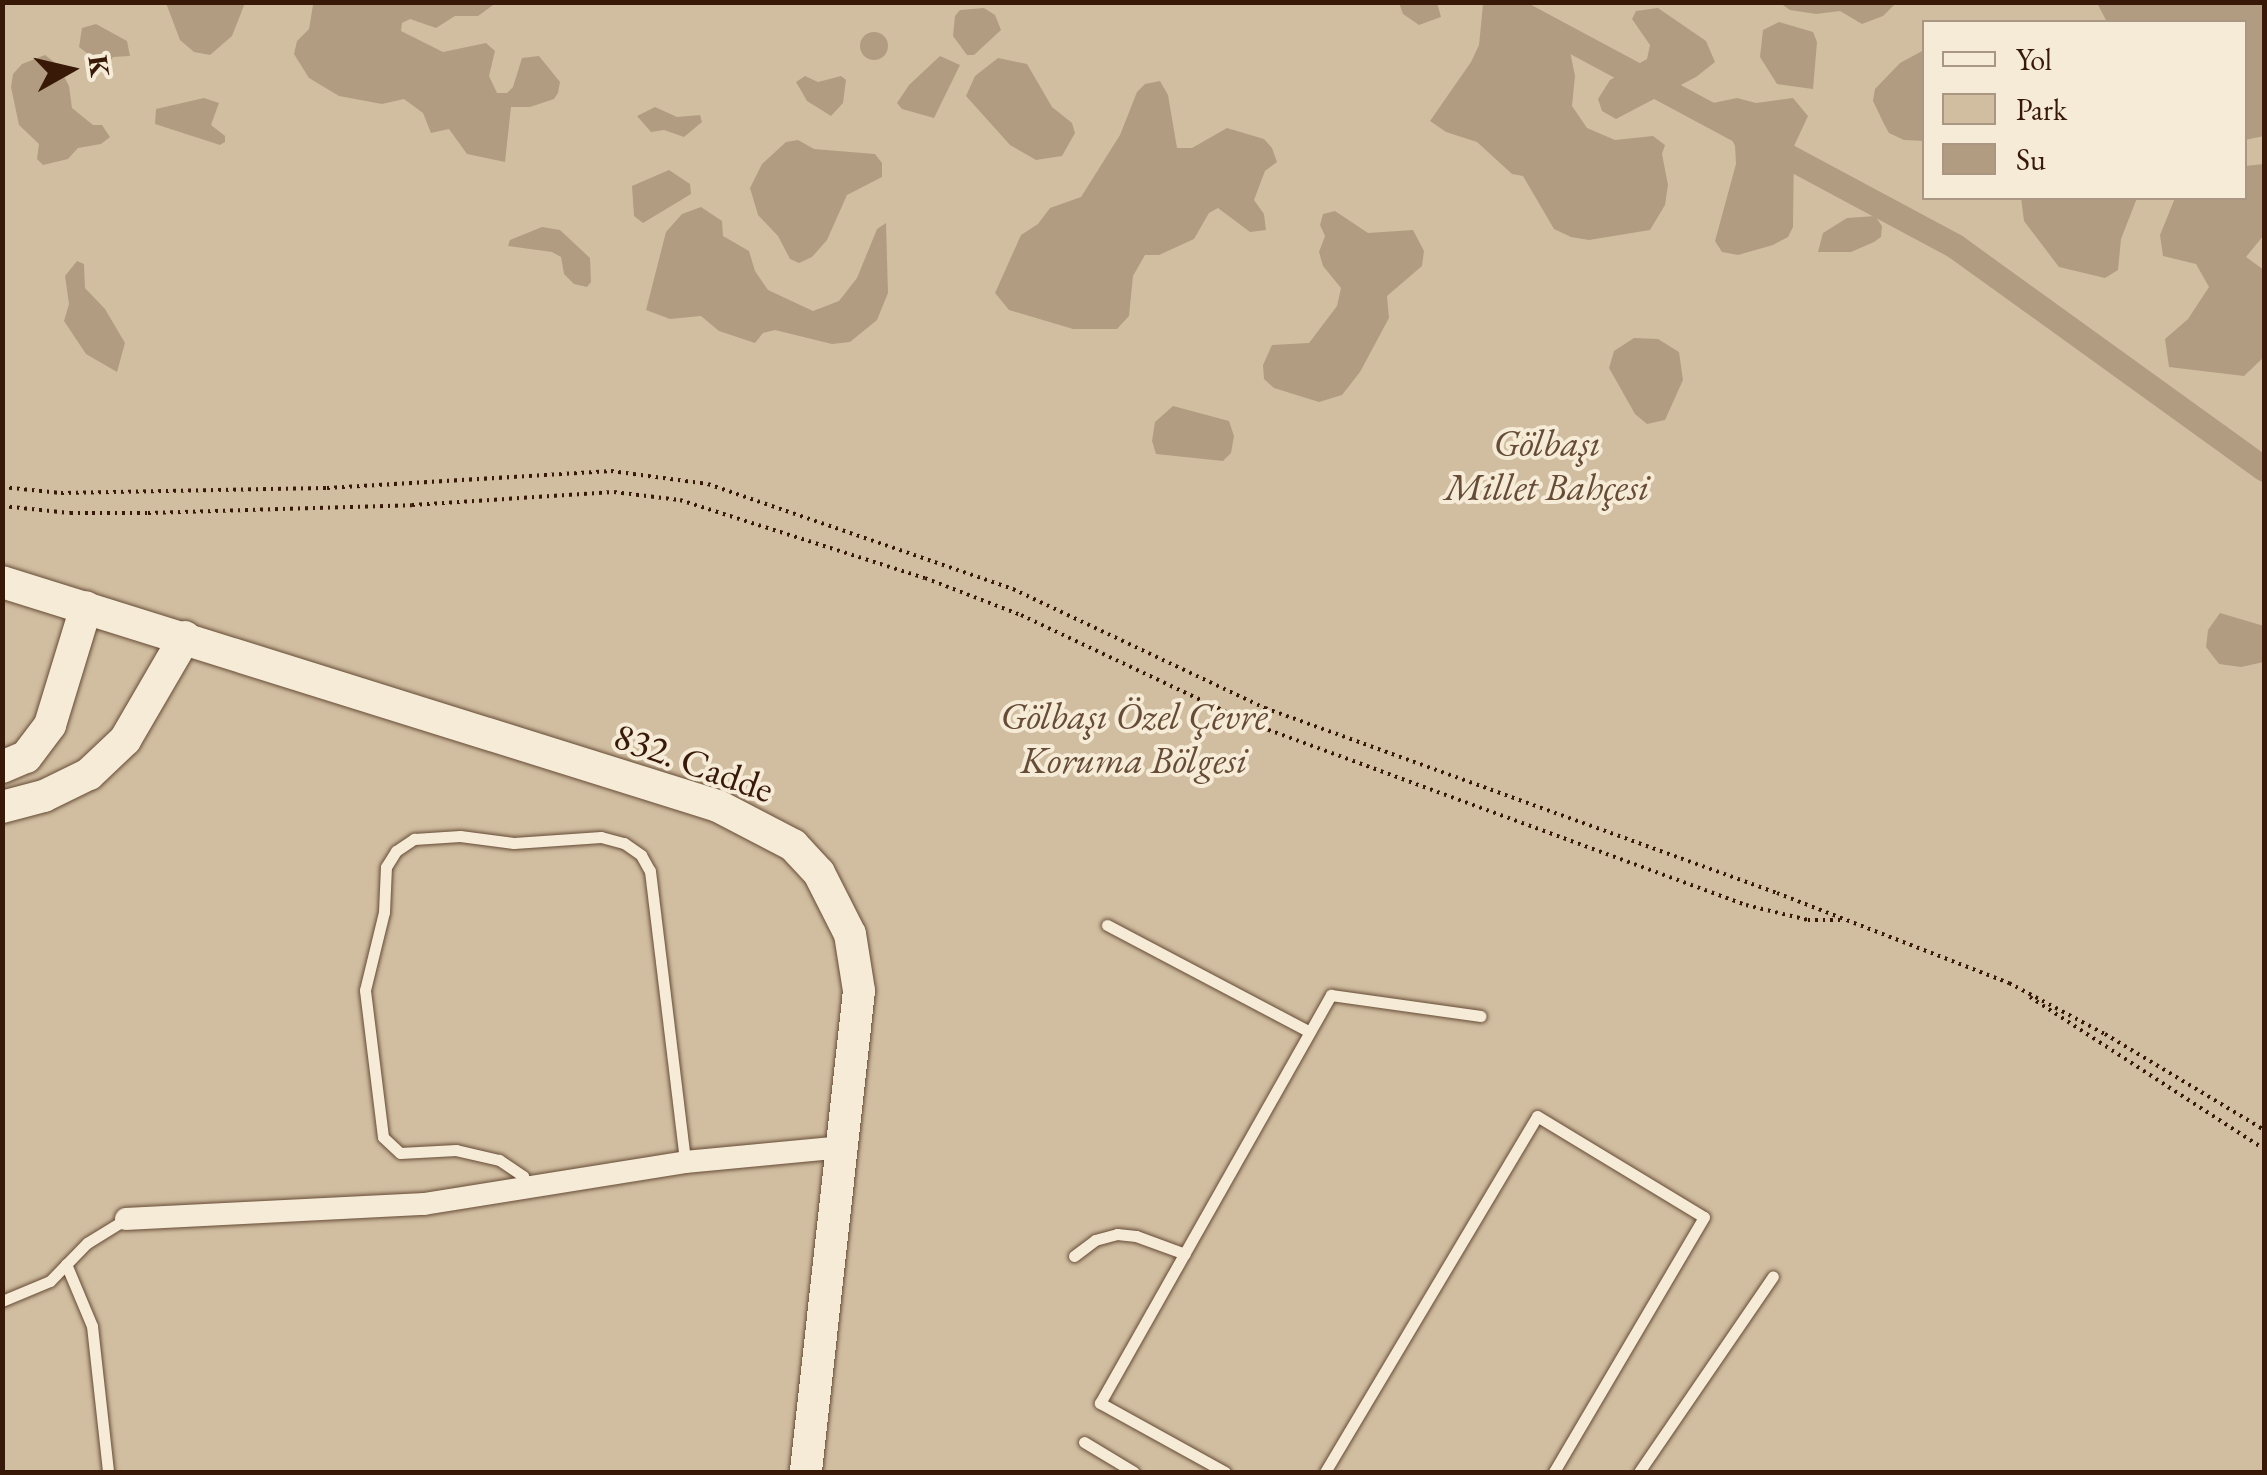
<!DOCTYPE html>
<html>
<head>
<meta charset="utf-8">
<style>
  body { margin:0 }
  #map { position:relative; width:2267px; height:1475px; overflow:hidden; background:#f0e0c0; font-family:"EB Garamond",serif }
  div>[style] { position:absolute }
  [style*='--x'] { left:calc(var(--x)*1px); top:calc(var(--y)*1px); width:calc(var(--w)*1px); rotate:calc(var(--a)*1deg) }
  .green>* { inset:0; background:#d1bea1 }
  .water>* { inset:0; background:#b19c81 }
  .round { border-radius:50% }
  .canal>* { height:25px; margin:-12.5px; padding:0 12.5px; transform-origin:12.5px; border-radius:12.5px; background:#b19c81 }
  .path>* { height:4px; margin-top:-2px; transform-origin:0; background:repeating-linear-gradient(90deg,#381908 0 2.5px,transparent 0 7.5px) }
  .roads { filter:drop-shadow(0 0 2px #664b36) drop-shadow(0 0 2px #664b36) }
  .lane>* { height:11px; margin:-5.5px; padding:0 5.5px; transform-origin:5.5px; border-radius:5.5px; background:#f5ebd6 }
  .street>* { height:22px; margin:-11px; padding:0 11px; transform-origin:11px; border-radius:11px; background:#f5ebd6 }
  .secondary>* { height:32px; margin:-16px; padding:0 16px; transform-origin:16px; border-radius:16px; background:#f5ebd6 }
  span { translate:-50% -50%; white-space:nowrap; text-align:center; line-height:1.15; -webkit-text-stroke:8px #f5ebd6; paint-order:stroke }
  .park-label { font-size:38px; color:#664b36; font-style:italic }
  .street-label { font-size:38px; color:#381908 }
  .frame { position:absolute; inset:0; border:5px solid #381908; pointer-events:none }
  .legend { position:absolute; left:1922px; top:20px; width:325px; height:180px; box-sizing:border-box; background:#f5ebd6; border:2px solid #a99784; margin:0; padding:12px 18px; list-style:none; font-size:30px; color:#381908 }
  .legend li { display:flex; align-items:center; gap:20px; height:50px }
  .legend b { width:50px; border:2px solid #a99784 }
  .north { position:absolute; left:20px; top:20px; width:100px; height:100px; -webkit-text-stroke:8px #f5ebd6; paint-order:stroke; rotate:82deg; font-size:28px; font-weight:700; line-height:40px; text-align:center; color:#381908 }
  .north::after { content:''; display:block; margin:auto; width:35px; height:45px; background:#381908; clip-path:polygon(50% 0,100% 100%,50% 72%,0 100%) }
</style>
</head>
<body>
<div id="map">
  <div class="green">
    <i style="clip-path:polygon(evenodd,3px 3px,2264px 3px,2264px 1472px,3px 1472px,3px 3px,1924px 22px,2244px 22px,2244px 198px,1924px 198px,1924px 22px)"></i>
  </div>
  <div class="water">
    <i style="clip-path:polygon(1499px 2px,1570px 51px,1575px 76px,1572px 106px,1587px 128px,1615px 140px,1653px 136px,1665px 145px,1662px 154px,1668px 185px,1665px 205px,1650px 230px,1589px 240px,1571px 237px,1554px 229px,1523px 176px,1512px 174px,1477px 142px,1446px 132px,1430px 121px,1471px 62px,1479px 45px,1483px 4px)"></i>
    <i style="clip-path:polygon(166px 3px,245px 3px,232px 36px,210px 55px,194px 52px,180px 40px)"></i>
    <i style="clip-path:polygon(317px 3px,496px 3px,478px 16px,455px 16px,436px 28px,410px 19px,402px 23px,401px 31px,443px 52px,486px 43px,495px 51px,489px 76px,497px 93px,507px 93px,513px 87px,522px 58px,539px 56px,560px 82px,558px 93px,554px 99px,530px 107px,511px 107px,505px 162px,467px 154px,449px 129px,431px 133px,423px 113px,404px 99px,382px 104px,339px 96px,309px 78px,294px 54px,297px 41px,309px 29px,313px 5px)"></i>
    <i style="clip-path:polygon(1399px 3px,1437px 3px,1441px 17px,1419px 25px,1403px 14px)"></i>
    <i style="clip-path:polygon(1780px 3px,1896px 2px,1896px 3px,1883px 16px,1862px 24px,1840px 11px,1816px 14px,1790px 10px)"></i>
    <i style="clip-path:polygon(2097px 3px,2264px 3px,2264px 136px,2245px 140px,2244px 22px,2107px 22px)"></i>
    <i style="clip-path:polygon(984px 8px,995px 15px,1001px 30px,974px 55px,967px 55px,953px 36px,955px 16px,960px 10px)"></i>
    <i style="clip-path:polygon(1658px 8px,1706px 41px,1715px 62px,1696px 77px,1616px 119px,1602px 111px,1598px 99px,1610px 80px,1647px 59px,1650px 45px,1632px 19px,1636px 11px)"></i>
    <i style="clip-path:polygon(1779px 22px,1813px 32px,1817px 42px,1813px 89px,1777px 84px,1760px 57px,1763px 30px)"></i>
    <i style="clip-path:polygon(96px 24px,127px 41px,130px 56px,113px 57px,105px 67px,79px 47px,82px 28px)"></i>
    <i class="round" style="left:860px;top:32px;width:28px;height:28px"></i>
    <i style="clip-path:polygon(1924px 50px,1924px 141px,1904px 140px,1889px 133px,1884px 124px,1873px 101px,1875px 89px,1900px 63px)"></i>
    <i style="clip-path:polygon(45px 55px,58px 65px,69px 86px,72px 108px,93px 125px,102px 125px,110px 137px,101px 144px,78px 148px,68px 159px,43px 165px,37px 159px,39px 144px,19px 125px,11px 87px,13px 74px,22px 64px)"></i>
    <i style="clip-path:polygon(940px 56px,960px 65px,934px 118px,902px 109px,897px 103px,909px 85px)"></i>
    <i style="clip-path:polygon(998px 58px,1027px 64px,1052px 107px,1072px 123px,1075px 133px,1062px 156px,1036px 160px,1010px 145px,966px 96px,975px 76px)"></i>
    <i style="clip-path:polygon(805px 76px,818px 82px,841px 76px,846px 80px,843px 103px,831px 116px,807px 101px,796px 82px)"></i>
    <i style="clip-path:polygon(1160px 81px,1168px 95px,1177px 148px,1192px 148px,1227px 128px,1264px 139px,1272px 148px,1277px 162px,1265px 171px,1254px 200px,1264px 214px,1266px 230px,1250px 232px,1218px 208px,1209px 213px,1194px 239px,1159px 255px,1145px 255px,1133px 276px,1129px 316px,1117px 329px,1073px 329px,1009px 310px,995px 293px,1021px 235px,1038px 224px,1050px 208px,1081px 197px,1120px 135px,1137px 92px,1145px 84px)"></i>
    <i style="clip-path:polygon(204px 98px,219px 103px,211px 125px,225px 136px,225px 142px,220px 145px,155px 124px,156px 109px)"></i>
    <i style="clip-path:polygon(1737px 98px,1756px 103px,1793px 98px,1808px 116px,1794px 146px,1793px 227px,1788px 237px,1773px 245px,1738px 255px,1722px 252px,1715px 241px,1736px 164px,1735px 146px,1727px 129px,1707px 112px,1708px 104px)"></i>
    <i style="clip-path:polygon(655px 107px,677px 117px,700px 115px,702px 122px,684px 137px,664px 130px,651px 132px,637px 116px)"></i>
    <i style="clip-path:polygon(798px 140px,814px 149px,875px 154px,882px 163px,882px 177px,847px 195px,827px 240px,812px 257px,799px 263px,790px 259px,778px 236px,758px 215px,750px 188px,762px 164px,786px 142px)"></i>
    <i style="clip-path:polygon(2264px 164px,2264px 235px,2246px 257px,2264px 270px,2264px 357px,2244px 376px,2169px 367px,2165px 339px,2188px 319px,2209px 287px,2196px 264px,2163px 256px,2160px 235px,2175px 198px,2244px 198px,2245px 166px)"></i>
    <i style="clip-path:polygon(669px 170px,690px 184px,691px 194px,643px 223px,634px 216px,632px 186px)"></i>
    <i style="clip-path:polygon(2021px 198px,2137px 198px,2121px 239px,2118px 270px,2105px 278px,2059px 267px,2024px 221px)"></i>
    <i style="clip-path:polygon(701px 207px,722px 221px,723px 236px,749px 251px,755px 271px,768px 290px,813px 311px,839px 301px,857px 278px,877px 229px,886px 223px,888px 293px,877px 320px,850px 342px,832px 344px,775px 330px,763px 333px,755px 343px,719px 331px,701px 316px,670px 319px,646px 310px,666px 232px,682px 214px)"></i>
    <i style="clip-path:polygon(1335px 211px,1368px 233px,1413px 230px,1424px 251px,1422px 266px,1387px 296px,1389px 318px,1360px 372px,1342px 395px,1319px 402px,1274px 388px,1264px 379px,1263px 365px,1272px 345px,1309px 343px,1337px 306px,1341px 288px,1323px 266px,1319px 252px,1325px 236px,1320px 225px,1323px 214px)"></i>
    <i style="clip-path:polygon(1875px 216px,1882px 226px,1881px 237px,1874px 242px,1851px 252px,1818px 252px,1823px 233px,1847px 218px)"></i>
    <i style="clip-path:polygon(542px 227px,560px 230px,590px 258px,591px 282px,587px 287px,574px 284px,564px 274px,561px 257px,552px 252px,508px 246px,510px 240px)"></i>
    <i style="clip-path:polygon(77px 261px,84px 264px,85px 288px,105px 309px,125px 343px,117px 372px,86px 354px,64px 321px,69px 304px,65px 276px)"></i>
    <i style="clip-path:polygon(1634px 338px,1658px 339px,1679px 352px,1683px 380px,1665px 420px,1647px 424px,1635px 414px,1609px 368px,1614px 351px)"></i>
    <i style="clip-path:polygon(1173px 406px,1229px 421px,1234px 436px,1231px 453px,1223px 461px,1156px 454px,1152px 441px,1155px 422px)"></i>
    <i style="clip-path:polygon(2220px 613px,2264px 626px,2264px 662px,2241px 667px,2219px 664px,2206px 647px,2208px 630px)"></i>
  </div>
  <div class="canal">
    <i style="--x:1500;--y:2;--w:516;--a:28.2"></i>
    <i style="--x:1955;--y:246;--w:381;--a:35.8"></i>
  </div>
  <div class="path">
    <i style="--x:2;--y:487;--w:59;--a:5.8"></i>
    <i style="--x:61;--y:493;--w:266;--a:-1.1"></i>
    <i style="--x:327;--y:488;--w:285;--a:-3.4"></i>
    <i style="--x:611;--y:471;--w:98;--a:7.6"></i>
    <i style="--x:708;--y:484;--w:323;--a:19"></i>
    <i style="--x:1013;--y:589;--w:279;--a:25.3"></i>
    <i style="--x:1265;--y:708;--w:544;--a:19.87"></i>
    <i style="--x:1777;--y:893;--w:249;--a:21.2"></i>
    <i style="--x:2009;--y:983;--w:109;--a:28"></i>
    <i style="--x:2105;--y:1034;--w:186;--a:31.1"></i>
    <i style="--x:2;--y:506;--w:68;--a:5.9"></i>
    <i style="--x:70;--y:513;--w:78;--a:0"></i>
    <i style="--x:148;--y:513;--w:264;--a:-1.7"></i>
    <i style="--x:412;--y:505;--w:202;--a:-3.7"></i>
    <i style="--x:614;--y:492;--w:66;--a:6.9"></i>
    <i style="--x:680;--y:500;--w:257;--a:17.7"></i>
    <i style="--x:925;--y:578;--w:103;--a:21.1"></i>
    <i style="--x:1021;--y:615;--w:250;--a:25.3"></i>
    <i style="--x:1247;--y:722;--w:531;--a:20.14"></i>
    <i style="--x:1746;--y:905;--w:64;--a:13.6"></i>
    <i style="--x:1808;--y:920;--w:34;--a:0"></i>
    <i style="--x:2030;--y:997;--w:279;--a:33"></i>
  </div>
  <div class="roads">
    <div class="lane">
      <i style="--x:1107;--y:925;--w:229;--a:27.8"></i>
      <i style="--x:525;--y:1188;--w:12;--a:-99"></i>
      <i style="--x:523;--y:1176;--w:29;--a:-146"></i>
      <i style="--x:499;--y:1160;--w:44;--a:-166.9"></i>
      <i style="--x:456;--y:1150;--w:56;--a:176.9"></i>
      <i style="--x:400;--y:1153;--w:23;--a:-137"></i>
      <i style="--x:383;--y:1137;--w:148;--a:-97"></i>
      <i style="--x:365;--y:990;--w:80;--a:-76.3"></i>
      <i style="--x:384;--y:912;--w:45;--a:-87.5"></i>
      <i style="--x:386;--y:867;--w:19;--a:-58"></i>
      <i style="--x:396;--y:851;--w:22;--a:-34"></i>
      <i style="--x:414;--y:839;--w:46;--a:-3.7"></i>
      <i style="--x:460;--y:836;--w:54;--a:7.4"></i>
      <i style="--x:514;--y:843;--w:87;--a:-3.9"></i>
      <i style="--x:601;--y:837;--w:24;--a:15"></i>
      <i style="--x:624;--y:843;--w:21;--a:35"></i>
      <i style="--x:641;--y:855;--w:18;--a:61"></i>
      <i style="--x:650;--y:871;--w:293;--a:83.1"></i>
      <i style="--x:1074;--y:1256;--w:26;--a:-37"></i>
      <i style="--x:1095;--y:1240;--w:23;--a:-15"></i>
      <i style="--x:1117;--y:1234;--w:19;--a:6"></i>
      <i style="--x:1136;--y:1236;--w:52;--a:20.2"></i>
      <i style="--x:66;--y:1264;--w:67;--a:67.2"></i>
      <i style="--x:92;--y:1326;--w:147;--a:83.7"></i>
      <i style="--x:2;--y:1301;--w:52;--a:-22.6"></i>
      <i style="--x:50;--y:1281;--w:53;--a:-45.8"></i>
      <i style="--x:87;--y:1243;--w:46;--a:-31.6"></i>
      <i style="--x:1084;--y:1442;--w:58;--a:31"></i>
      <i style="--x:1225;--y:1472;--w:143;--a:-151.1"></i>
      <i style="--x:1100;--y:1403;--w:469;--a:-60.5"></i>
      <i style="--x:1331;--y:995;--w:151;--a:8"></i>
      <i style="--x:1325;--y:1472;--w:414;--a:-59.2"></i>
      <i style="--x:1537;--y:1116;--w:195;--a:31.2"></i>
      <i style="--x:1704;--y:1217;--w:296;--a:120.5"></i>
      <i style="--x:1639;--y:1472;--w:237;--a:-55.6"></i>
    </div>
    <div class="street">
      <i style="--x:126;--y:1219;--w:298;--a:-2.9"></i>
      <i style="--x:424;--y:1204;--w:264;--a:-9.1"></i>
      <i style="--x:685;--y:1162;--w:159;--a:-5.4"></i>
    </div>
    <div class="secondary">
      <i style="--x:2;--y:582;--w:750;--a:17.37"></i>
      <i style="--x:718;--y:806;--w:85;--a:27.5"></i>
      <i style="--x:793;--y:845;--w:38;--a:47"></i>
      <i style="--x:819;--y:873;--w:68;--a:63.1"></i>
      <i style="--x:850;--y:934;--w:58;--a:81"></i>
      <i style="--x:859;--y:991;--w:484;--a:96.3"></i>
      <i style="--x:2;--y:767;--w:26;--a:-23"></i>
      <i style="--x:26;--y:757;--w:40;--a:-53"></i>
      <i style="--x:50;--y:725;--w:123;--a:-73"></i>
      <i style="--x:2;--y:807;--w:43;--a:-14.7"></i>
      <i style="--x:44;--y:796;--w:50;--a:-26.1"></i>
      <i style="--x:89;--y:774;--w:50;--a:-43.4"></i>
      <i style="--x:125;--y:740;--w:119;--a:-59.8"></i>
    </div>
  </div>
  <div class="park-label">
    <span style="left:1547px;top:465px">Gölbaşı<br>Millet Bahçesi</span>
    <span style="left:1134px;top:738px">Gölbaşı Özel Çevre<br>Koruma Bölgesi</span>
  </div>
  <div class="street-label">
    <span style="left:694px;top:762px;rotate:20deg">832. Cadde</span>
  </div>
  <div class="frame"></div>
  <ul class="legend">
  <li><b style="height:12px;background:#f5ebd6"></b>Yol</li>
  <li><b style="height:28px;background:#d1bea1"></b>Park</li>
  <li><b style="height:28px;background:#b19c81"></b>Su</li>
  </ul>
  <div class="north">K</div>
</div>
</body>
</html>
